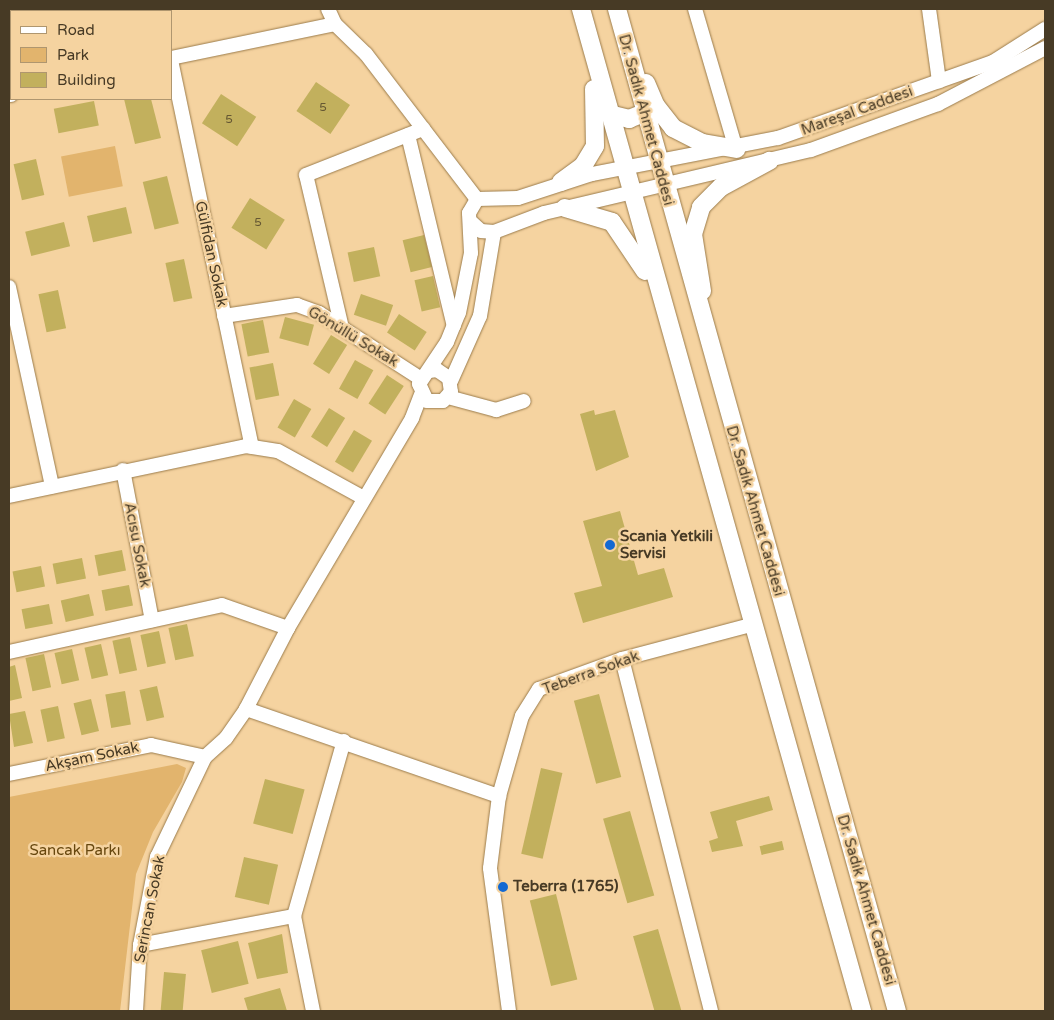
<!DOCTYPE html>
<html>
<head>
<meta charset="utf-8">
<style>
  body { margin:0 }
  #map { position:relative; width:1054px; height:1020px; overflow:hidden; background:#f5d3a0; font-family:"Varela Round",sans-serif }
  div>[style] { position:absolute }
  [style*='--x'] { left:calc(var(--x)*1px); top:calc(var(--y)*1px); width:calc(var(--w)*1px); rotate:calc(var(--a)*1deg) }
  .green>* { inset:0; background:#e2b46d; transform-origin:0 0 }
  .building>* { inset:0; background:#c2b05d; transform-origin:0 0 }
  .roads { filter:drop-shadow(0 0 1px #9b7c4c) drop-shadow(0 0 1px #9b7c4c) }
  .minor>* { height:14px; margin:-7px; padding:0 7px; transform-origin:7px; border-radius:7px; background:#fff }
  .major>* { height:18px; margin:-9px; padding:0 9px; transform-origin:9px; border-radius:9px; background:#fff }
  .dots>* { width:14px; height:14px; translate:-50% -50%; box-sizing:border-box; border:2px solid #f5d3a0; border-radius:50% }
  span { translate:-50% -50%; white-space:nowrap; text-align:center; line-height:1.15; -webkit-text-stroke:5px #f5d3a0; paint-order:stroke }
  .number-label { font-size:12px; color:#665833 }
  .number-label span { -webkit-text-stroke-width:0 }
  .street-label { font-size:15px; color:#473a25 }
  .poi-label { font-size:15px; color:#473a25; font-weight:700 }
  .left { translate:0 -50%; text-align:left }
  .park-label { font-size:15px; color:#67470e }
  .frame { position:absolute; inset:0; border:10px solid #473a25; pointer-events:none }
  .legend { position:absolute; left:10px; top:10px; width:162px; height:90px; box-sizing:border-box; background:#f5d3a0; border:1px solid #af966f; margin:0; padding:6px 9px; list-style:none; font-size:15px; color:#473a25 }
  .legend li { display:flex; align-items:center; gap:10px; height:25px }
  .legend b { width:25px; border:1px solid #af966f }
</style>
</head>
<body>
<div id="map">
  <div class="green">
    <i style="left:115px;top:146px;width:41px;height:55px;rotate:79deg"></i>
    <i style="clip-path:polygon(177px 764px,186px 768px,182px 782px,153px 832px,136px 874px,120px 1011px,9px 1011px,9px 797px)"></i>
  </div>
  <div class="building">
    <i style="left:316px;top:82px;width:41px;height:35px;rotate:34deg"></i>
    <i style="left:221px;top:94px;width:42px;height:35px;rotate:33deg"></i>
    <i style="clip-path:polygon(124px 99px,151px 99px,161px 138px,135px 144px)"></i>
    <i style="left:94px;top:101px;width:25px;height:41px;rotate:79deg"></i>
    <i style="left:36px;top:159px;width:37px;height:23px;rotate:77deg"></i>
    <i style="left:167px;top:176px;width:49px;height:25px;rotate:76deg"></i>
    <i style="left:250px;top:198px;width:41px;height:35px;rotate:32deg"></i>
    <i style="left:126px;top:207px;width:27px;height:40px;rotate:77deg"></i>
    <i style="left:64px;top:222px;width:25px;height:40px;rotate:76deg"></i>
    <i style="left:424px;top:235px;width:33px;height:22px;rotate:76deg"></i>
    <i style="left:374px;top:247px;width:30px;height:27px;rotate:78deg"></i>
    <i style="left:184px;top:259px;width:40px;height:19px;rotate:78deg"></i>
    <i style="left:433px;top:276px;width:32px;height:19px;rotate:77deg"></i>
    <i style="left:58px;top:290px;width:39px;height:20px;rotate:78deg"></i>
    <i style="left:361px;top:294px;width:34px;height:22px;rotate:19deg"></i>
    <i style="left:399px;top:314px;width:33px;height:22px;rotate:33deg"></i>
    <i style="left:285px;top:317px;width:30px;height:22px;rotate:15deg"></i>
    <i style="left:263px;top:320px;width:33px;height:22px;rotate:79deg"></i>
    <i style="left:331px;top:335px;width:19px;height:34px;rotate:32deg"></i>
    <i style="left:355px;top:360px;width:21px;height:33px;rotate:29deg"></i>
    <i style="left:273px;top:363px;width:33px;height:24px;rotate:79deg"></i>
    <i style="left:387px;top:375px;width:20px;height:34px;rotate:33deg"></i>
    <i style="left:294px;top:399px;width:20px;height:33px;rotate:30deg"></i>
    <i style="left:329px;top:408px;width:19px;height:34px;rotate:32deg"></i>
    <i style="clip-path:polygon(594px 410px,595px 415px,615px 410px,629px 457px,596px 471px,580px 414px)"></i>
    <i style="left:354px;top:430px;width:21px;height:37px;rotate:31deg"></i>
    <i style="clip-path:polygon(620px 511px,638px 575px,664px 568px,673px 597px,583px 623px,574px 593px,602px 586px,583px 521px)"></i>
    <i style="left:122px;top:550px;width:21px;height:28px;rotate:79deg"></i>
    <i style="left:82px;top:558px;width:21px;height:30px;rotate:79deg"></i>
    <i style="left:41px;top:566px;width:21px;height:29px;rotate:79deg"></i>
    <i style="left:129px;top:585px;width:21px;height:28px;rotate:79deg"></i>
    <i style="left:89px;top:594px;width:22px;height:29px;rotate:77deg"></i>
    <i style="left:49px;top:604px;width:20px;height:28px;rotate:79deg"></i>
    <i style="left:187px;top:624px;width:33px;height:19px;rotate:78deg"></i>
    <i style="left:159px;top:631px;width:33px;height:19px;rotate:78deg"></i>
    <i style="left:130px;top:637px;width:34px;height:18px;rotate:78deg"></i>
    <i style="left:101px;top:644px;width:32px;height:17px;rotate:77deg"></i>
    <i style="left:72px;top:649px;width:32px;height:18px;rotate:77deg"></i>
    <i style="left:44px;top:654px;width:34px;height:19px;rotate:78deg"></i>
    <i style="clip-path:polygon(15px 665px,22px 698px,9px 701px,9px 667px)"></i>
    <i style="left:157px;top:686px;width:32px;height:18px;rotate:77deg"></i>
    <i style="left:125px;top:691px;width:34px;height:20px;rotate:80deg"></i>
    <i style="left:599px;top:694px;width:86px;height:26px;rotate:75deg"></i>
    <i style="left:91px;top:699px;width:33px;height:18px;rotate:76deg"></i>
    <i style="left:58px;top:706px;width:33px;height:18px;rotate:78deg"></i>
    <i style="clip-path:polygon(25px 711px,33px 743px,14px 747px,9px 714px)"></i>
    <i style="left:541px;top:768px;width:22px;height:88px;rotate:13deg"></i>
    <i style="left:265px;top:779px;width:41px;height:46px;rotate:15deg"></i>
    <i style="clip-path:polygon(769px 796px,773px 810px,736px 821px,743px 846px,712px 852px,709px 841px,718px 838px,710px 812px)"></i>
    <i style="left:630px;top:811px;width:88px;height:28px;rotate:74deg"></i>
    <i style="left:782px;top:841px;width:9px;height:23px;rotate:77deg"></i>
    <i style="left:244px;top:857px;width:35px;height:41px;rotate:13deg"></i>
    <i style="left:556px;top:894px;width:88px;height:27px;rotate:76deg"></i>
    <i style="left:658px;top:929px;width:85px;height:26px;rotate:74deg"></i>
    <i style="clip-path:polygon(282px 934px,288px 973px,257px 979px,248px 943px)"></i>
    <i style="left:238px;top:941px;width:44px;height:38px;rotate:76deg"></i>
    <i style="left:164px;top:972px;width:22px;height:39px;rotate:5deg"></i>
    <i style="clip-path:polygon(280px 988px,287px 1011px,248px 1011px,244px 998px)"></i>
  </div>
  <div class="roads">
    <div class="minor">
      <i style="--x:130;--y:9;--w:2;--a:63"></i>
      <i style="--x:328;--y:9;--w:17;--a:65"></i>
      <i style="--x:335;--y:24;--w:43;--a:44.1"></i>
      <i style="--x:366;--y:54;--w:183;--a:52.6"></i>
      <i style="--x:695;--y:9;--w:146;--a:73.7"></i>
      <i style="--x:929;--y:9;--w:73;--a:82.1"></i>
      <i style="--x:171;--y:58;--w:167;--a:-11.7"></i>
      <i style="--x:171;--y:60;--w:395;--a:78.2"></i>
      <i style="--x:9;--y:95;--w:2;--a:0"></i>
      <i style="--x:408;--y:135;--w:196;--a:76.5"></i>
      <i style="--x:471;--y:222;--w:13;--a:42"></i>
      <i style="--x:481;--y:231;--w:13;--a:4"></i>
      <i style="--x:494;--y:232;--w:53;--a:-20.8"></i>
      <i style="--x:544;--y:213;--w:274;--a:-13.3"></i>
      <i style="--x:811;--y:150;--w:135;--a:-19.9"></i>
      <i style="--x:938;--y:104;--w:121;--a:-27.6"></i>
      <i style="--x:9;--y:287;--w:204;--a:77.8"></i>
      <i style="--x:224;--y:316;--w:74;--a:-8.6"></i>
      <i style="--x:297;--y:305;--w:23;--a:20"></i>
      <i style="--x:319;--y:313;--w:121;--a:32.9"></i>
      <i style="--x:342;--y:328;--w:157;--a:-103.2"></i>
      <i style="--x:306;--y:175;--w:126;--a:-21.5"></i>
      <i style="--x:429;--y:371;--w:8;--a:-7"></i>
      <i style="--x:437;--y:370;--w:14;--a:34"></i>
      <i style="--x:449;--y:378;--w:14;--a:82"></i>
      <i style="--x:451;--y:392;--w:12;--a:132"></i>
      <i style="--x:443;--y:401;--w:16;--a:180"></i>
      <i style="--x:427;--y:401;--w:19;--a:-115"></i>
      <i style="--x:419;--y:384;--w:50;--a:-56.3"></i>
      <i style="--x:447;--y:342;--w:31;--a:-68"></i>
      <i style="--x:459;--y:313;--w:61;--a:-78.7"></i>
      <i style="--x:471;--y:253;--w:40;--a:-92.9"></i>
      <i style="--x:469;--y:213;--w:16;--a:-60"></i>
      <i style="--x:477;--y:199;--w:41;--a:-1.4"></i>
      <i style="--x:518;--y:198;--w:78;--a:-18"></i>
      <i style="--x:592;--y:174;--w:189;--a:-11"></i>
      <i style="--x:778;--y:138;--w:228;--a:-19.5"></i>
      <i style="--x:993;--y:62;--w:62;--a:-32.4"></i>
      <i style="--x:451;--y:381;--w:71;--a:-66"></i>
      <i style="--x:480;--y:316;--w:85;--a:-80.5"></i>
      <i style="--x:448;--y:397;--w:50;--a:15.2"></i>
      <i style="--x:496;--y:410;--w:29;--a:-18"></i>
      <i style="--x:123;--y:470;--w:153;--a:79.1"></i>
      <i style="--x:9;--y:496;--w:242;--a:-11.9"></i>
      <i style="--x:246;--y:446;--w:32;--a:9"></i>
      <i style="--x:278;--y:451;--w:98;--a:28.7"></i>
      <i style="--x:9;--y:652;--w:218;--a:-12.4"></i>
      <i style="--x:222;--y:605;--w:70;--a:19.2"></i>
      <i style="--x:622;--y:659;--w:363;--a:75.8"></i>
      <i style="--x:246;--y:709;--w:268;--a:19"></i>
      <i style="--x:9;--y:774;--w:145;--a:-11.5"></i>
      <i style="--x:151;--y:745;--w:55;--a:12.5"></i>
      <i style="--x:140;--y:945;--w:157;--a:-10.7"></i>
      <i style="--x:136;--y:1011;--w:66;--a:-86.5"></i>
      <i style="--x:140;--y:945;--w:90;--a:-79.1"></i>
      <i style="--x:157;--y:857;--w:111;--a:-64.4"></i>
      <i style="--x:205;--y:757;--w:28;--a:-42"></i>
      <i style="--x:226;--y:738;--w:35;--a:-55"></i>
      <i style="--x:246;--y:709;--w:91;--a:-62.6"></i>
      <i style="--x:288;--y:628;--w:244;--a:-59.4"></i>
      <i style="--x:412;--y:418;--w:25;--a:-69"></i>
      <i style="--x:313;--y:1011;--w:97;--a:-101.3"></i>
      <i style="--x:294;--y:916;--w:182;--a:-74.1"></i>
      <i style="--x:509;--y:1011;--w:144;--a:-97.6"></i>
      <i style="--x:490;--y:868;--w:73;--a:-82.9"></i>
      <i style="--x:499;--y:796;--w:83;--a:-74"></i>
      <i style="--x:522;--y:716;--w:32;--a:-58"></i>
      <i style="--x:539;--y:689;--w:88;--a:-19.9"></i>
      <i style="--x:622;--y:659;--w:133;--a:-14.8"></i>
    </div>
    <div class="major">
      <i style="--x:581;--y:9;--w:1041;--a:74.33"></i>
      <i style="--x:617;--y:9;--w:1040;--a:74.39"></i>
      <i style="--x:646;--y:83;--w:25;--a:67"></i>
      <i style="--x:656;--y:106;--w:28;--a:52"></i>
      <i style="--x:673;--y:128;--w:34;--a:27"></i>
      <i style="--x:703;--y:143;--w:34;--a:10"></i>
      <i style="--x:609;--y:114;--w:21;--a:14"></i>
      <i style="--x:629;--y:119;--w:16;--a:-22"></i>
      <i style="--x:561;--y:182;--w:27;--a:-36"></i>
      <i style="--x:583;--y:166;--w:23;--a:-59"></i>
      <i style="--x:595;--y:146;--w:57;--a:-91"></i>
      <i style="--x:565;--y:208;--w:49;--a:16.6"></i>
      <i style="--x:612;--y:222;--w:59;--a:56"></i>
      <i style="--x:702;--y:291;--w:58;--a:-99"></i>
      <i style="--x:693;--y:234;--w:28;--a:-73"></i>
      <i style="--x:701;--y:207;--w:28;--a:-45"></i>
      <i style="--x:721;--y:187;--w:55;--a:-28.4"></i>
    </div>
  </div>
  <div class="dots">
    <i style="left:610px;top:545px;background:#1369d2"></i>
    <i style="left:503px;top:887px;background:#1369d2"></i>
  </div>
  <div class="number-label">
    <span style="left:323px;top:108px">5</span>
    <span style="left:229px;top:120px">5</span>
    <span style="left:258px;top:223px">5</span>
  </div>
  <div class="street-label">
    <span style="left:857px;top:111px;rotate:-20deg">Mareşal Caddesi</span>
    <span style="left:646px;top:120px;rotate:75deg">Dr. Sadık Ahmet Caddesi</span>
    <span style="left:211px;top:254px;rotate:78deg">Gülfidan Sokak</span>
    <span style="left:353px;top:337px;rotate:31deg">Gönüllü Sokak</span>
    <span style="left:755px;top:511px;rotate:74deg">Dr. Sadık Ahmet Caddesi</span>
    <span style="left:137px;top:545px;rotate:79deg">Acısu Sokak</span>
    <span style="left:591px;top:673px;rotate:-20deg">Teberra Sokak</span>
    <span style="left:92px;top:757px;rotate:-12deg">Akşam Sokak</span>
    <span style="left:866px;top:900px;rotate:74deg">Dr. Sadık Ahmet Caddesi</span>
    <span style="left:150px;top:909px;rotate:-79deg">Serincan Sokak</span>
  </div>
  <div class="poi-label">
    <span class="left" style="left:620px;top:545px">Scania Yetkili<br>Servisi</span>
    <span class="left" style="left:513px;top:887px">Teberra (1765)</span>
  </div>
  <div class="park-label">
    <span style="left:75px;top:851px">Sancak Parkı</span>
  </div>
  <div class="frame"></div>
  <ul class="legend">
  <li><b style="height:6px;background:#fff"></b>Road</li>
  <li><b style="height:14px;background:#e2b46d"></b>Park</li>
  <li><b style="height:14px;background:#c2b05d"></b>Building</li>
  </ul>
</div>
</body>
</html>
